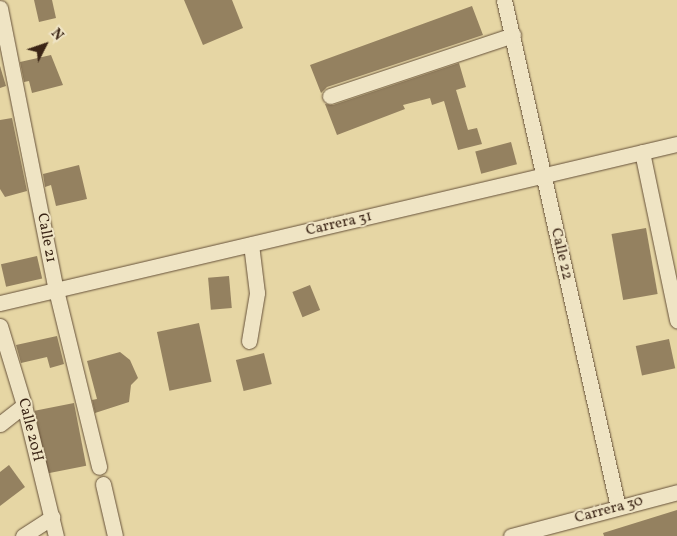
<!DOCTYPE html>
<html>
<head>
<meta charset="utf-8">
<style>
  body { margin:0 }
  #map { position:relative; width:677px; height:536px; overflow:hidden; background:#e6d6a4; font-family:Vollkorn,serif }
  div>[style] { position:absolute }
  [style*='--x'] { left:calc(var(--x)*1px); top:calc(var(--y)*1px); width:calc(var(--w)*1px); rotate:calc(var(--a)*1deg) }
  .building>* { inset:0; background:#948160; transform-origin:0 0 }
  .roads { filter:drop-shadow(0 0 1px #66513a) drop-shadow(0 0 1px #66513a) }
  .minor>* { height:15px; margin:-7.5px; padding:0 7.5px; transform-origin:7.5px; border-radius:7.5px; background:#efe4c4 }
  span { translate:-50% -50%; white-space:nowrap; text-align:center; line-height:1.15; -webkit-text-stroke:4px #efe4c4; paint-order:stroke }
  .street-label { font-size:15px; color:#3b2516 }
  .north { position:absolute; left:20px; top:20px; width:50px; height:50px; -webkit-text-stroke:4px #efe4c4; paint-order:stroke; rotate:49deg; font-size:14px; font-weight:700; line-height:20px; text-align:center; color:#3b2516 }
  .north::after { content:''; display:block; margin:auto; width:18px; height:22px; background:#3b2516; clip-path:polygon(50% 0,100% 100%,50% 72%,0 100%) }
</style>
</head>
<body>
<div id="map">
  <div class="building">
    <i style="clip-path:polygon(34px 0,52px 0,56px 18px,39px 22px)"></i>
    <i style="clip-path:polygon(184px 0,232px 0,243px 28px,203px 45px)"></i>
    <i style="clip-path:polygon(472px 6px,483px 35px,327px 87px,321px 93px,310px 65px)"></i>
    <i style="clip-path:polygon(51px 55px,63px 85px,32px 93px,29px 81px,24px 82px,20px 62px)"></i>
    <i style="clip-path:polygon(459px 63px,466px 87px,456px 90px,468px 130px,477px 128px,482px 144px,458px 150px,444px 101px,432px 105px,430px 98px,403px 105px,405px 109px,337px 135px,325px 104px,333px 105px)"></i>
    <i style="clip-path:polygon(0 66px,6px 86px,0 88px)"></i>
    <i style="clip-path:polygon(12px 118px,27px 191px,5px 197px,0 189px,0 120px)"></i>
    <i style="left:511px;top:142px;width:23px;height:37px;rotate:75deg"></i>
    <i style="clip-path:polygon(79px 165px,87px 199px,56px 206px,51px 185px,45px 187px,43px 174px)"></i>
    <i style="left:646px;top:228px;width:67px;height:35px;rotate:80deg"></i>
    <i style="left:37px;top:256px;width:23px;height:37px;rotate:77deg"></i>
    <i style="left:229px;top:276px;width:32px;height:21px;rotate:85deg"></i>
    <i style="left:310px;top:285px;width:27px;height:19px;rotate:68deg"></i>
    <i style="left:199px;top:323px;width:60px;height:43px;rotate:78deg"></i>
    <i style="clip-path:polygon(57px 336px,64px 364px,50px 368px,47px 357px,21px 363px,16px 345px)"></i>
    <i style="left:669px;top:339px;width:30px;height:34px;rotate:78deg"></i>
    <i style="clip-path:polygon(120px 352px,130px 360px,138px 378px,131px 385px,129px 402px,95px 413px,92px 400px,97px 399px,87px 361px)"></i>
    <i style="left:264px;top:353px;width:32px;height:29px;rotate:76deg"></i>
    <i style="left:74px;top:403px;width:64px;height:40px;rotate:79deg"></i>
    <i style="clip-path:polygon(9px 465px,25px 487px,0 506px,0 472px)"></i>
    <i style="clip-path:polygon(677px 510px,677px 536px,604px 536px,603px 533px)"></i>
  </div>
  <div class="roads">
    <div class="minor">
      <i style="--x:504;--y:0;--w:520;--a:77.33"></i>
      <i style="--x:0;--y:8;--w:288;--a:78.8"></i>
      <i style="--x:56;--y:290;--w:182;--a:76.3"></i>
      <i style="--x:330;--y:96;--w:193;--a:-18.4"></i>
      <i style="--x:642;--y:152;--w:172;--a:78.2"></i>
      <i style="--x:0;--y:303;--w:695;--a:-13.22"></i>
      <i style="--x:0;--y:326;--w:83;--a:73.1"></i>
      <i style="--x:24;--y:405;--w:135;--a:76.3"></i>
      <i style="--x:249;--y:341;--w:49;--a:-80.5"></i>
      <i style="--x:257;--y:293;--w:49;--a:-97"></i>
      <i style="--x:0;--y:424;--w:31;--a:-38"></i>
      <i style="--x:103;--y:484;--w:53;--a:77"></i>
      <i style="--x:23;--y:536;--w:35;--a:-33"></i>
      <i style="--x:511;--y:536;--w:172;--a:-14.8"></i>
    </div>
  </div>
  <div class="street-label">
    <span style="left:339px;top:224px;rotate:-13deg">Carrera 31</span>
    <span style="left:46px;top:238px;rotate:79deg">Calle 21</span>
    <span style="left:561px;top:254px;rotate:77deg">Calle 22</span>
    <span style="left:30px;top:430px;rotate:76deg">Calle 20H</span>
    <span style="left:609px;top:510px;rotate:-15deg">Carrera 30</span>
  </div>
  <div class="north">N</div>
</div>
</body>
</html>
